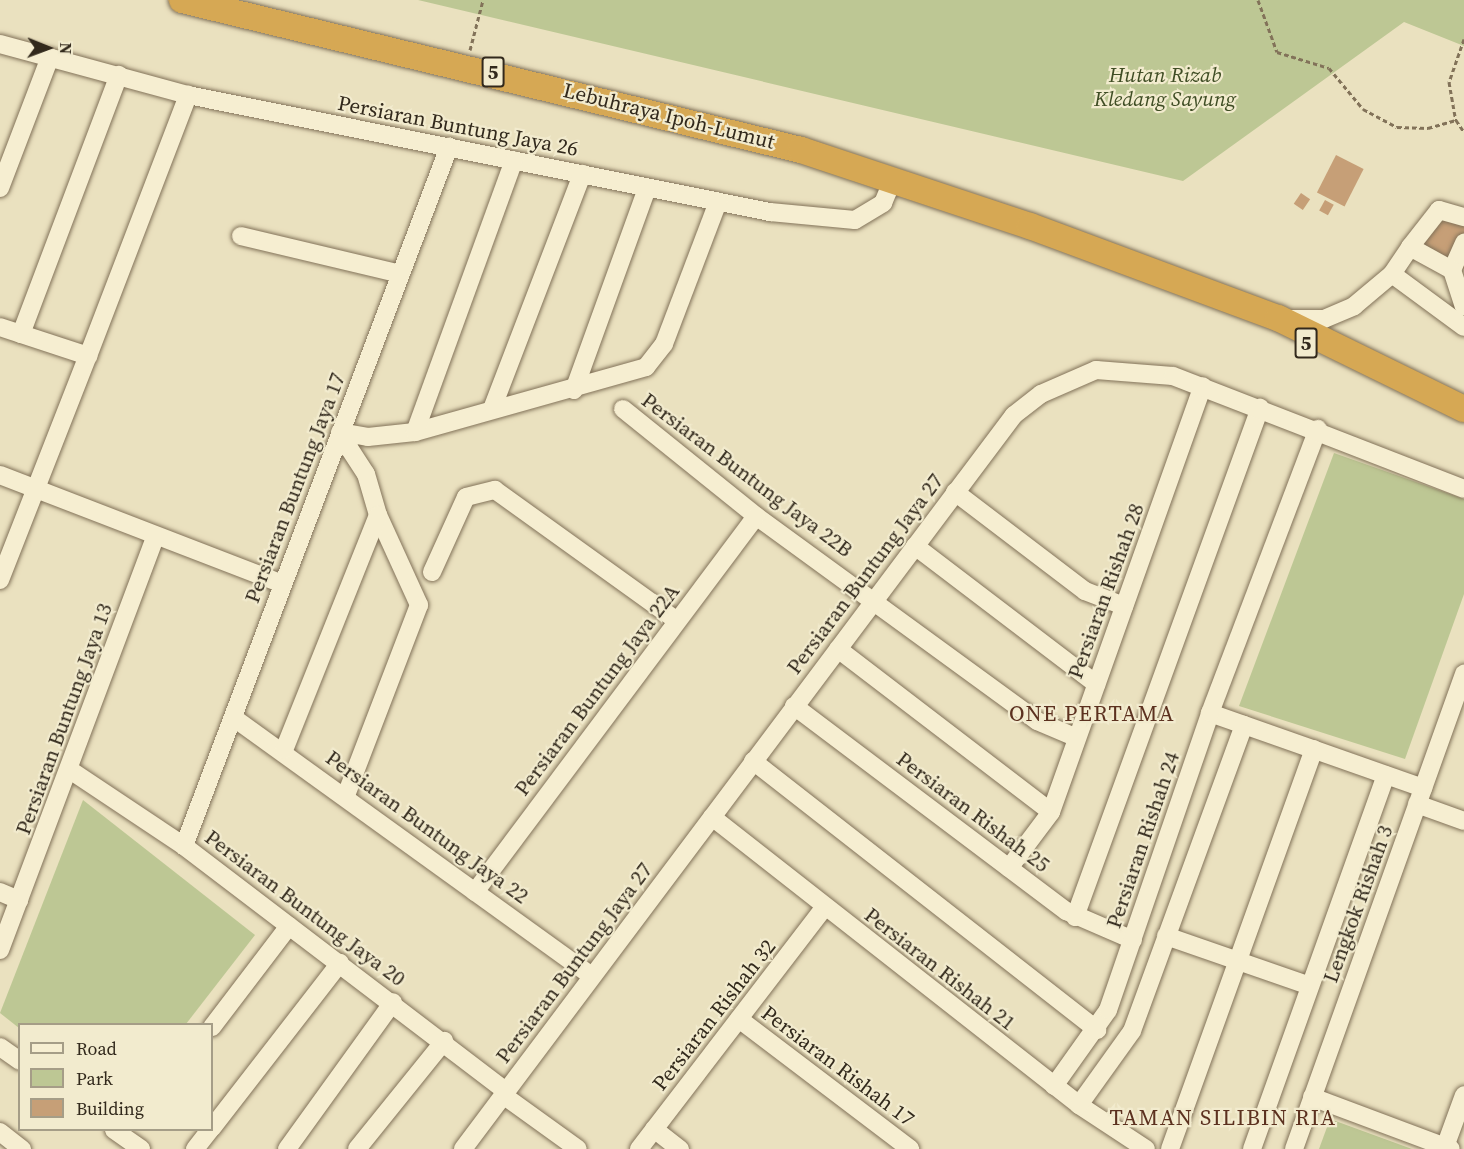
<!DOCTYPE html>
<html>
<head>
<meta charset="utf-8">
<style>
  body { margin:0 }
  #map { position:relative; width:1464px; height:1149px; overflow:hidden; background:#eae1bf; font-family:"Source Serif 4",serif }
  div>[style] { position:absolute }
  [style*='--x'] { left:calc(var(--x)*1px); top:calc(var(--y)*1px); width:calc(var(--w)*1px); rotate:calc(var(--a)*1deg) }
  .green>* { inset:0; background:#bdc794 }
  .building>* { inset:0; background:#c69f77; transform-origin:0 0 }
  .path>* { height:3px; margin-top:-1.5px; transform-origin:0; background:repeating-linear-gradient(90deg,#827259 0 4.5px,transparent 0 7.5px) }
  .roads { filter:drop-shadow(0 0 2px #827259) drop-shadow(0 0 2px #827259) }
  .minor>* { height:18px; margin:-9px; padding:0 9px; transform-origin:9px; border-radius:9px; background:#f6eed1 }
  .highway>* { height:26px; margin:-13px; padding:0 13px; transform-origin:13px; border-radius:13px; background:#d6a854 }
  span { translate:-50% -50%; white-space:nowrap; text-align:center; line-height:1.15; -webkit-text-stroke:4.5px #f2ebce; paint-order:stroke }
  .shield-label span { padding:2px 4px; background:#f2ebce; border:2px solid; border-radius:4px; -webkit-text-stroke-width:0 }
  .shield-label { font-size:20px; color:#32291c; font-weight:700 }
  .park-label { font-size:21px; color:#3f4d24; font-style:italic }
  .street-label { font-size:21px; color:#32291c }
  .neighbourhood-label { font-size:22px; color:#5c311f; letter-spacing:1.5px }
  .legend { position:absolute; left:18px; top:1023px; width:195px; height:108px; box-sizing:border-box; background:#f2ebce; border:2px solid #a59d87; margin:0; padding:8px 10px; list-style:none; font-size:18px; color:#32291c }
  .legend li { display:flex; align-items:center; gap:12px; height:30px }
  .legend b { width:30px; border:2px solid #a59d87 }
  .north { position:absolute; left:18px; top:18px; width:60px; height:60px; -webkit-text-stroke:4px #f2ebce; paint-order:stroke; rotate:91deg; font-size:16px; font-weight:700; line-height:24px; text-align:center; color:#32291c }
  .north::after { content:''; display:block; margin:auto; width:21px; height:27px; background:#32291c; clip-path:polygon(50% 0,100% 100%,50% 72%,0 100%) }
</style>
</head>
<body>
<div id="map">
  <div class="green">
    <i style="clip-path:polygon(418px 0,1464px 0,1464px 46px,1404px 22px,1183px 181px)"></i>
    <i style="clip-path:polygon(1334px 453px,1464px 499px,1464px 594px,1405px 759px,1239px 706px)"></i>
    <i style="clip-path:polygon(83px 800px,255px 935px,186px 1024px,19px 1028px,0 1013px)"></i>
    <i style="clip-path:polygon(1330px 1119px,1412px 1149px,1319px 1149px)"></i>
  </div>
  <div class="building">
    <i style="left:1336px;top:155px;width:31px;height:42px;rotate:27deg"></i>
    <i style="left:1301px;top:193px;width:11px;height:13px;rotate:34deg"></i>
    <i style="left:1325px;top:200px;width:10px;height:12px;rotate:29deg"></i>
    <i style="clip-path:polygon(1434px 206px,1464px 222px,1464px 269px,1415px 242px)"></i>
  </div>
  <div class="path">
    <i style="--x:1258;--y:0;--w:55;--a:69.9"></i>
    <i style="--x:1277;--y:52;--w:54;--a:17.1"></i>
    <i style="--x:1329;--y:68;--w:53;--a:50.3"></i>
    <i style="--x:1363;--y:109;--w:38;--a:28"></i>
    <i style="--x:1397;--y:127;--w:31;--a:2"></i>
    <i style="--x:1428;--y:128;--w:29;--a:-16"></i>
    <i style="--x:1464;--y:39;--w:46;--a:109.2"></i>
    <i style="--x:1449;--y:82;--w:39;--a:80"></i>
    <i style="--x:1456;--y:120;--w:14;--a:56"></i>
    <i style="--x:470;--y:50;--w:52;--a:-75.4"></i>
  </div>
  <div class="roads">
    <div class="minor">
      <i style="--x:0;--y:44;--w:195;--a:15.2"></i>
      <i style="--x:188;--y:95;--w:594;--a:11.37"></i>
      <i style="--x:770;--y:212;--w:85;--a:5.4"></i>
      <i style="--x:855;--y:220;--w:33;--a:-31"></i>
      <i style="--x:883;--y:203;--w:25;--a:-67"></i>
      <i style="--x:0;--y:188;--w:140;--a:-69.1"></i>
      <i style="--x:241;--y:236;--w:164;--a:13.4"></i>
      <i style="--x:1410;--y:247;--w:47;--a:-51.9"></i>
      <i style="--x:1439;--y:210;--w:26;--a:16"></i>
      <i style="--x:1452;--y:270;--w:30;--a:-66"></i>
      <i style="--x:1392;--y:274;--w:89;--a:36.4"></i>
      <i style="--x:1289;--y:319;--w:35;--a:0"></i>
      <i style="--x:1324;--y:319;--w:33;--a:-23"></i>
      <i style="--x:1354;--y:306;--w:50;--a:-40.1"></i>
      <i style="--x:1392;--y:274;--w:32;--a:-56"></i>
      <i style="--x:1410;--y:247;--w:48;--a:28.7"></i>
      <i style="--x:1452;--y:270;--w:38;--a:72"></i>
      <i style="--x:0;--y:327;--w:93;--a:18.2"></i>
      <i style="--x:88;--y:356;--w:280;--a:-69"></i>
      <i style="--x:21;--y:334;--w:277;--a:-69.3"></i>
      <i style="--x:574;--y:390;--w:215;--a:-70.1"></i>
      <i style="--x:492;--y:409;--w:252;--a:-69"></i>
      <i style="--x:623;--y:409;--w:171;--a:38.8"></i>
      <i style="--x:756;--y:516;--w:348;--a:36.1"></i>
      <i style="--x:1037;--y:721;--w:43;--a:23"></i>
      <i style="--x:340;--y:432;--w:28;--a:10"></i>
      <i style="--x:368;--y:437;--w:47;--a:-6.1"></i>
      <i style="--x:415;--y:432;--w:240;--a:-15.7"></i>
      <i style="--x:646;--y:367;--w:29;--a:-52"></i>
      <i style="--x:664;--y:344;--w:152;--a:-69.2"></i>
      <i style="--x:415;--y:432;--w:289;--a:-70"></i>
      <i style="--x:337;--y:444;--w:13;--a:18"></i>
      <i style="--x:349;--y:448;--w:31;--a:57"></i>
      <i style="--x:366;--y:474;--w:43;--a:73.7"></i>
      <i style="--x:378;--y:515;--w:99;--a:65.5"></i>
      <i style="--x:419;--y:605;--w:204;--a:111"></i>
      <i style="--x:0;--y:475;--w:302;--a:21.1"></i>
      <i style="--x:955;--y:492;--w:163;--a:37.3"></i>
      <i style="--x:1085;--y:591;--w:42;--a:21"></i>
      <i style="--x:915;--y:546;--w:228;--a:37.3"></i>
      <i style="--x:432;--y:572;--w:82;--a:-65.6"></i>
      <i style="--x:466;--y:497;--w:30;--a:-14"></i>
      <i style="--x:495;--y:490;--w:224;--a:35.7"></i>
      <i style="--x:0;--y:580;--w:241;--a:-68.6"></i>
      <i style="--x:838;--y:649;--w:268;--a:37.4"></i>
      <i style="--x:794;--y:706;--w:341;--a:37"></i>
      <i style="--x:1066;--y:911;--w:73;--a:23.4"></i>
      <i style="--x:1210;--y:713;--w:226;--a:19.4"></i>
      <i style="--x:234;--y:718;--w:441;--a:35.8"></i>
      <i style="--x:284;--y:750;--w:253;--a:-68.2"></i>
      <i style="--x:753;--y:761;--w:437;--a:38"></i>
      <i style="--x:70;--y:770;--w:137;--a:33.7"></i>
      <i style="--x:184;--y:846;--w:405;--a:37.3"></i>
      <i style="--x:1417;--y:804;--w:50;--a:19.9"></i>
      <i style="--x:712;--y:817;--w:467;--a:38.1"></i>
      <i style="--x:1079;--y:1105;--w:80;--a:33.3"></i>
      <i style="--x:184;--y:846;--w:748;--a:-69.24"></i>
      <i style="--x:1009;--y:868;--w:70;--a:-53.1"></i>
      <i style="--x:1051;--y:812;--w:452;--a:-70.4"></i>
      <i style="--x:0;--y:892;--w:21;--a:23"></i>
      <i style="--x:475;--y:892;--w:469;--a:-53.2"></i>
      <i style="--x:1075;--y:917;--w:542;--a:-70.03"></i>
      <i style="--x:1166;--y:936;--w:152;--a:19.1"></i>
      <i style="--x:0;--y:950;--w:441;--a:-69.4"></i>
      <i style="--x:739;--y:1019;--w:215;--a:37.2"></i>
      <i style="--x:212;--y:1027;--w:127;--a:-52.7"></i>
      <i style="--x:0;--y:1047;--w:24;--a:35"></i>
      <i style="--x:1054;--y:1086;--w:93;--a:-54.6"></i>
      <i style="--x:1108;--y:1010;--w:314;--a:-71"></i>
      <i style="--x:1210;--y:713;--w:304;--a:-69.2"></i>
      <i style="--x:503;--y:1095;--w:92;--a:35.8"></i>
      <i style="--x:1312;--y:1097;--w:148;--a:20.5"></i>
      <i style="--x:1079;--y:1105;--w:91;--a:-54.4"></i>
      <i style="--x:1132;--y:1031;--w:326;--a:-69.9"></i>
      <i style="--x:212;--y:1128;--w:209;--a:-52.2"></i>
      <i style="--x:654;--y:1129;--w:33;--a:38"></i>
      <i style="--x:114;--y:1130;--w:33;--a:35"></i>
      <i style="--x:0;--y:1132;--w:28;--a:38"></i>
      <i style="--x:1445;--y:1147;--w:55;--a:-69.9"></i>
      <i style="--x:195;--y:1149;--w:24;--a:-52"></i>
      <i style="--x:287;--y:1149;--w:181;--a:-54.2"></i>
      <i style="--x:357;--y:1149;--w:139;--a:-51.1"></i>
      <i style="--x:463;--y:1149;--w:918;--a:-53.11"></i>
      <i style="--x:1014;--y:415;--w:34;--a:-38"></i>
      <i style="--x:1041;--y:394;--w:60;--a:-23.6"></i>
      <i style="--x:1096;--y:370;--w:77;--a:4.5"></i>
      <i style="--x:1173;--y:376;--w:312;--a:21.2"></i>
      <i style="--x:639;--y:1149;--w:304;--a:-52.5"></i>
      <i style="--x:1170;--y:1149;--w:425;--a:-70.2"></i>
      <i style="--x:1252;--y:1149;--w:397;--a:-70.3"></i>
      <i style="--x:1294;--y:1149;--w:505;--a:-70.31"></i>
    </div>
    <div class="highway">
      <i style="--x:182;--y:0;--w:637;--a:13.62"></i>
      <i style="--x:801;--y:150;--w:241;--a:18.4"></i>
      <i style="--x:1030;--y:226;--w:265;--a:20.4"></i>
      <i style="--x:1278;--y:318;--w:207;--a:26.1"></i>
    </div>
  </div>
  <div class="shield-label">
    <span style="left:493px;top:72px">5</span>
    <span style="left:1306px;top:343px">5</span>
  </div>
  <div class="park-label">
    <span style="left:1165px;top:87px">Hutan Rizab<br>Kledang Sayung</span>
  </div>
  <div class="street-label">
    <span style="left:669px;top:116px;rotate:14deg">Lebuhraya Ipoh-Lumut</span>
    <span style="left:458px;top:126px;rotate:11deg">Persiaran Buntung Jaya 26</span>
    <span style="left:747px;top:475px;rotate:37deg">Persiaran Buntung Jaya 22B</span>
    <span style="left:295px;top:488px;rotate:-69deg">Persiaran Buntung Jaya 17</span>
    <span style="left:865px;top:574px;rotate:-53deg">Persiaran Buntung Jaya 27</span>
    <span style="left:1106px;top:591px;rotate:-70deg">Persiaran Rishah 28</span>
    <span style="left:597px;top:690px;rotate:-53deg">Persiaran Buntung Jaya 22A</span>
    <span style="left:64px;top:719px;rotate:-70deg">Persiaran Buntung Jaya 13</span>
    <span style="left:973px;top:812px;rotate:37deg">Persiaran Rishah 25</span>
    <span style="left:427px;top:827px;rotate:36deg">Persiaran Buntung Jaya 22</span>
    <span style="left:1143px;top:840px;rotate:-71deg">Persiaran Rishah 24</span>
    <span style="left:1358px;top:904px;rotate:-70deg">Lengkok Rishah 3</span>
    <span style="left:305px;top:908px;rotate:37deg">Persiaran Buntung Jaya 20</span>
    <span style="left:574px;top:963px;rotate:-53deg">Persiaran Buntung Jaya 27</span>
    <span style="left:940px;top:969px;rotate:38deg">Persiaran Rishah 21</span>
    <span style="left:714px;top:1015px;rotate:-52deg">Persiaran Rishah 32</span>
    <span style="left:838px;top:1066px;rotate:37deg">Persiaran Rishah 17</span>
  </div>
  <div class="neighbourhood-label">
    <span style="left:1092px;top:714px">ONE PERTAMA</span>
    <span style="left:1223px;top:1118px">TAMAN SILIBIN RIA</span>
  </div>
  <ul class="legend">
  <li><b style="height:8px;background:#f6eed1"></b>Road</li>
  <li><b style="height:16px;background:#bdc794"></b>Park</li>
  <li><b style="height:16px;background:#c69f77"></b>Building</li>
  </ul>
  <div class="north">N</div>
</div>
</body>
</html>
